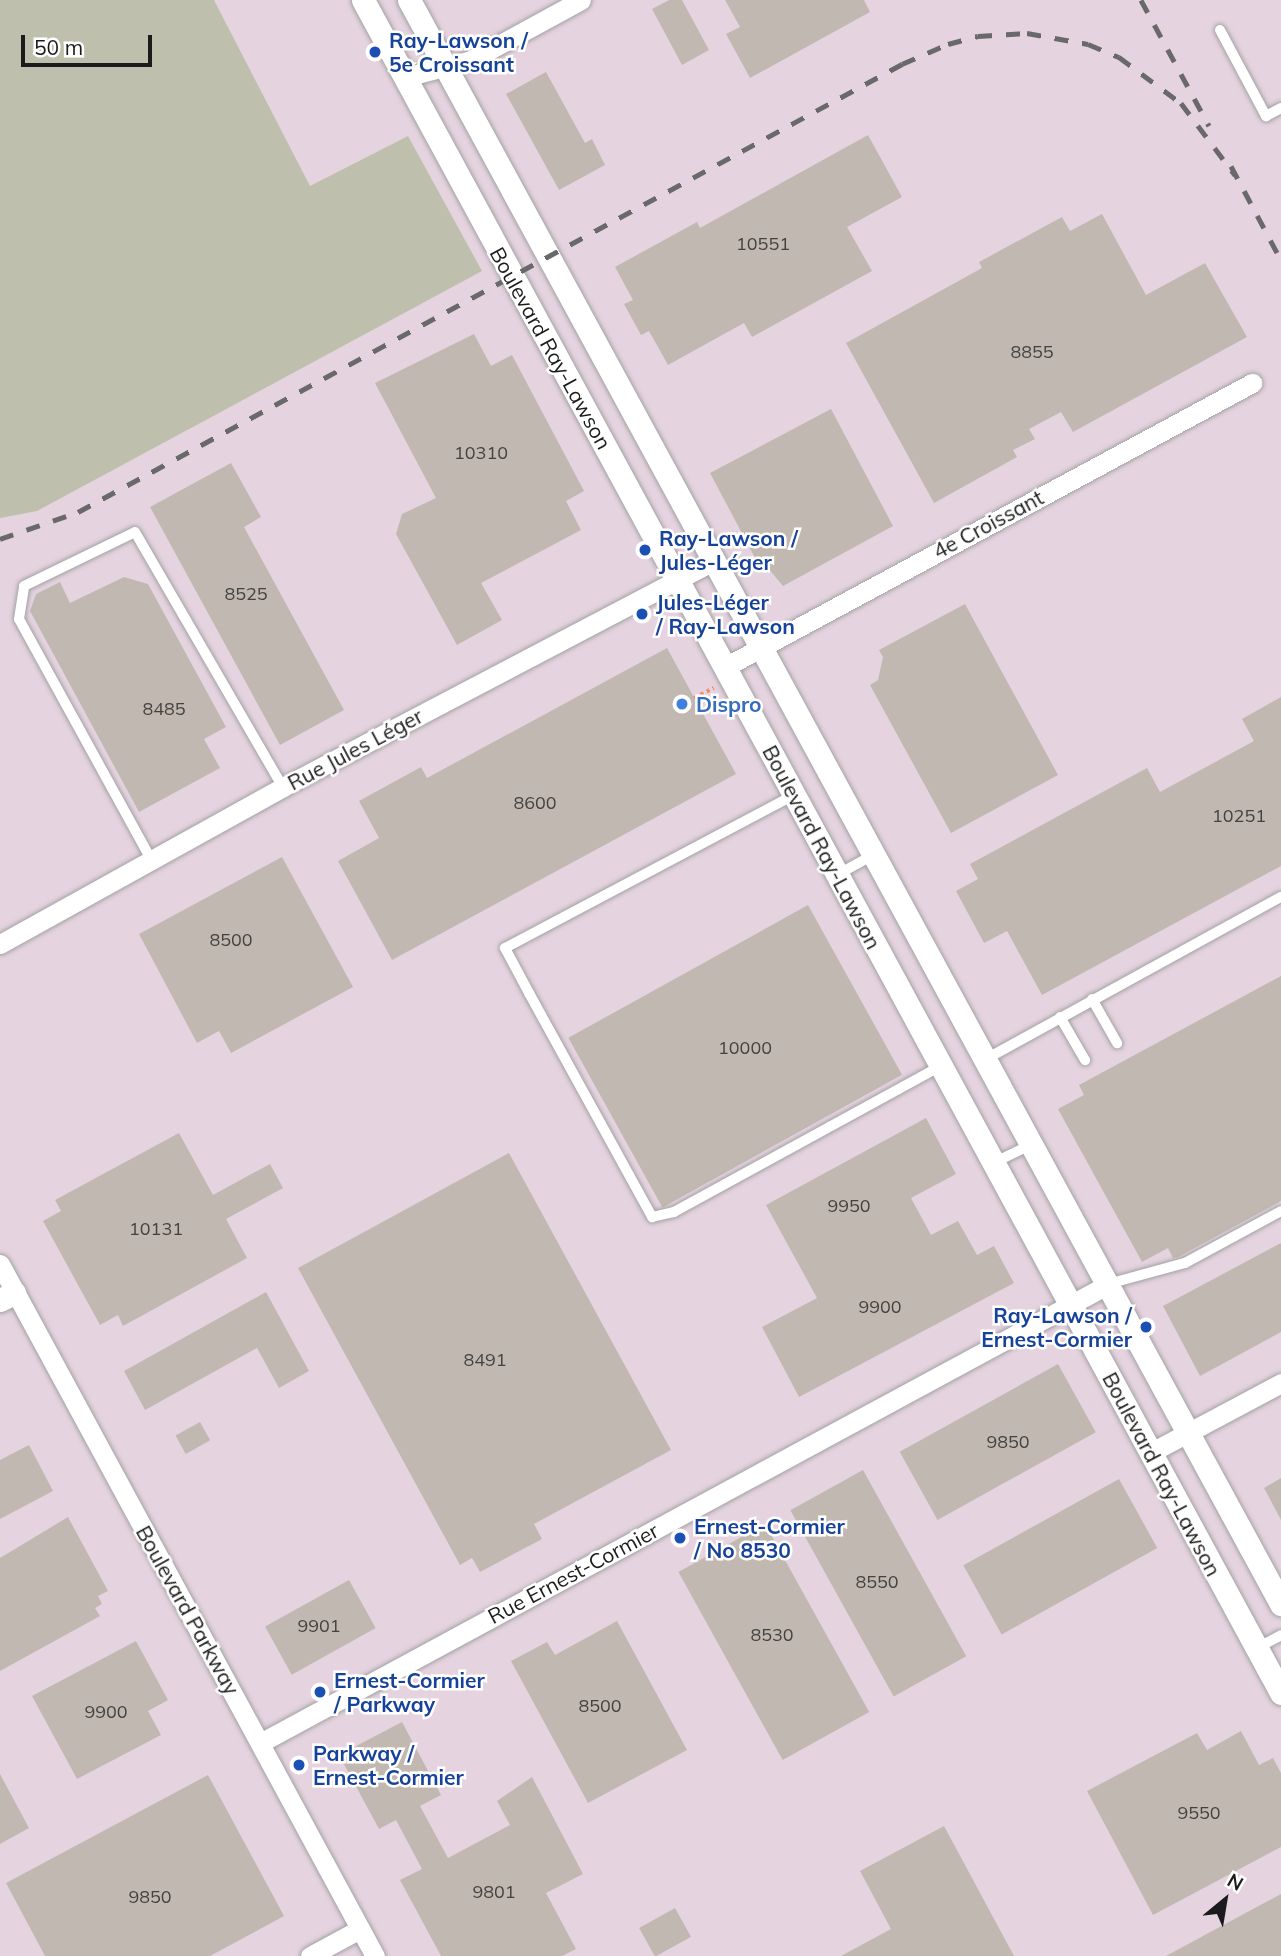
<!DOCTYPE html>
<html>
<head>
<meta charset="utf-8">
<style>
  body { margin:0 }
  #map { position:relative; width:1281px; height:1956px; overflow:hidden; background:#eceae1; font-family:Mulish,sans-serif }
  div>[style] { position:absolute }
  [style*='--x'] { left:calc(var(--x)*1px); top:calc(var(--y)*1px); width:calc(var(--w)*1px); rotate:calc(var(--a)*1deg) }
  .industrial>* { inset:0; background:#e5d3e0; transform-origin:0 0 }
  .construction>* { inset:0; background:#bec0ad }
  .building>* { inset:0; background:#c1b9b1; transform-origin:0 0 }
  .path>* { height:3.5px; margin-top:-1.75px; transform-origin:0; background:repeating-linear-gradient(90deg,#f4886a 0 3.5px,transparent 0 7px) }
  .roads { filter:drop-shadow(0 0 2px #a2a2a2) drop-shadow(0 0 2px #a2a2a2) }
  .service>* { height:10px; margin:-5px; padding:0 5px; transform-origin:5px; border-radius:5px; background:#fff }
  .minor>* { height:19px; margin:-9.5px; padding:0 9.5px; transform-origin:9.5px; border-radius:9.5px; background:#fff }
  .tertiary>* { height:23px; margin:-11.5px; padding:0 11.5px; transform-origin:11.5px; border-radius:11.5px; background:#fff }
  .rail>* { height:5px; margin-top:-2.5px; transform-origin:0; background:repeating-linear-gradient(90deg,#696969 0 14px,transparent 0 28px) }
  .dots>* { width:19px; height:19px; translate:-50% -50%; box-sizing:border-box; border:4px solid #fff; border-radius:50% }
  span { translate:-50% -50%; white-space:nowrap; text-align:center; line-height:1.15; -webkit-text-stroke:5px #fff; paint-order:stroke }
  .number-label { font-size:18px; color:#444240 }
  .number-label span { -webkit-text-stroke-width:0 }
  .transit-label { font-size:21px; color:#164399; font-weight:700 }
  .left { translate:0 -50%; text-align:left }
  .right { translate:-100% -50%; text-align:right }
  .street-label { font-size:21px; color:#1b1b1b }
  .shop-label { font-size:21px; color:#366cbe; font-weight:700 }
  .north { position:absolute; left:1190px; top:1865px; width:70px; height:70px; -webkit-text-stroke:5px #fff; paint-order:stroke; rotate:30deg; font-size:19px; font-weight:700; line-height:28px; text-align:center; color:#1b1b1b }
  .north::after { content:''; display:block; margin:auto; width:24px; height:32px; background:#1b1b1b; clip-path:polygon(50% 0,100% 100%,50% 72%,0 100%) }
  .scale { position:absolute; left:21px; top:35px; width:131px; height:32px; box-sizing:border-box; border:4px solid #1b1b1b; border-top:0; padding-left:9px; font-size:21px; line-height:24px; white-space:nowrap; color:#1b1b1b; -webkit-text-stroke:5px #fff; paint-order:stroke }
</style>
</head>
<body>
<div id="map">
  <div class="industrial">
    <i style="left:0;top:0;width:1281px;height:1956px"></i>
  </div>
  <div class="construction">
    <i style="clip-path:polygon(0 0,214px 0,310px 186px,408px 136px,482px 271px,37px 511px,0 518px)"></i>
  </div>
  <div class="building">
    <i style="clip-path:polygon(669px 0,682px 0,709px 50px,682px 65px,652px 9px)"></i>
    <i style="clip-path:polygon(725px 0,864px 0,870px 12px,750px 78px,726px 34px,740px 27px)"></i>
    <i style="clip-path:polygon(546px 72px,585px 143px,592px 139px,605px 165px,559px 190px,506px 94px)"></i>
    <i style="clip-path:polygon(868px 135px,902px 197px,847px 227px,872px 271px,752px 337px,744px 323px,668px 365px,649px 331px,641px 335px,624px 304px,633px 300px,615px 267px,697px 222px,700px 228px)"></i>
    <i style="clip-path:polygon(1102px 214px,1146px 295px,1205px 263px,1247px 337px,1073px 432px,1061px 412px,1029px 429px,1035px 439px,1013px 450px,1017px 457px,934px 503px,846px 343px,982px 268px,979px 262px,1062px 217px,1070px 231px)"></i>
    <i style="clip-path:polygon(474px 334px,491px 366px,512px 355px,584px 491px,566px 501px,581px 530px,481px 583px,502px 620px,457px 645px,396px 534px,402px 514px,436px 498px,375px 383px)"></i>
    <i style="clip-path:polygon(831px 409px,893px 526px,783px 586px,768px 568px,762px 571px,710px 473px)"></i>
    <i style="clip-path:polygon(231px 463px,261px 517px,244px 527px,344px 710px,280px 745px,150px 507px)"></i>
    <i style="clip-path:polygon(124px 577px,148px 584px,226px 727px,204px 739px,220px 768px,139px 812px,30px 611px,36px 594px,60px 582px,70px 603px)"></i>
    <i style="clip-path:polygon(965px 604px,1058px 775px,951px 833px,870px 685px,878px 680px,883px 657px,879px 650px)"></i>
    <i style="clip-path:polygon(667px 648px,736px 774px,392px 960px,338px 861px,379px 838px,359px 801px,421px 767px,427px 778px)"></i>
    <i style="clip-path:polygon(1281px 697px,1281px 866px,1042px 995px,1007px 931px,984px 943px,956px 891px,978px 879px,970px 864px,1147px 768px,1160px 792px,1254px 741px,1242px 719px)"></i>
    <i style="clip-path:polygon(282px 857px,353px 987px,231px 1053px,219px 1031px,197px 1043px,139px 934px)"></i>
    <i style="left:808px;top:905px;width:194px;height:274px;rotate:61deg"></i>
    <i style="clip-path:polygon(1281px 976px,1281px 1201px,1178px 1257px,1173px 1258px,1168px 1248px,1142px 1262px,1058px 1109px,1084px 1095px,1079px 1085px)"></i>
    <i style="clip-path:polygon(926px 1118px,956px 1174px,911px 1198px,931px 1235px,958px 1221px,977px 1255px,994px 1246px,1014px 1283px,799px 1397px,762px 1327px,817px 1298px,766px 1205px)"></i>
    <i style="clip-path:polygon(179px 1133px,213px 1195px,270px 1164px,283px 1188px,226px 1219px,247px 1258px,123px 1326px,118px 1315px,100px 1325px,43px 1221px,61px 1211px,55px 1200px)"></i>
    <i style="clip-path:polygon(509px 1153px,671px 1450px,534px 1524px,542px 1539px,480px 1572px,472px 1558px,460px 1565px,298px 1268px)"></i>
    <i style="clip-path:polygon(1281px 1243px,1281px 1332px,1200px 1376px,1163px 1306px)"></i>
    <i style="clip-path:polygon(266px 1292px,309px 1371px,279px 1388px,257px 1348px,145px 1410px,124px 1371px)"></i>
    <i style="left:1058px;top:1364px;width:78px;height:181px;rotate:61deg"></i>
    <i style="left:200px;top:1422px;width:21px;height:28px;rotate:61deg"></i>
    <i style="clip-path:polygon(29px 1445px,53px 1491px,0 1519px,0 1460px)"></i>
    <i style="left:863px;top:1470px;width:213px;height:83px;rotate:61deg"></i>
    <i style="clip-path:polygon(1281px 1478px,1281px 1520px,1264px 1488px)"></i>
    <i style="left:1119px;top:1479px;width:79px;height:178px;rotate:61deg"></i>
    <i style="clip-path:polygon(68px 1517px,108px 1591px,98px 1596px,102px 1604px,95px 1608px,100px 1616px,0 1671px,0 1558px)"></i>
    <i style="left:765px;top:1524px;width:215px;height:99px;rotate:61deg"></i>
    <i style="left:349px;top:1580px;width:55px;height:96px;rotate:61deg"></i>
    <i style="clip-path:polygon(617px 1621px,687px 1750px,588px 1803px,511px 1661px,547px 1642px,555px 1655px)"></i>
    <i style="clip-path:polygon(136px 1641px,168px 1700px,148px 1711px,161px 1735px,77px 1779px,32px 1696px)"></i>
    <i style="clip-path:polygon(402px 1722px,441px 1795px,420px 1806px,448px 1858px,510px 1825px,497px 1801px,532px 1777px,583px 1874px,546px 1893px,576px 1949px,562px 1956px,441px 1956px,400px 1880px,422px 1869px,396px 1820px,379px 1829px,339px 1755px)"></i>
    <i style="clip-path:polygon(1241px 1731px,1259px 1765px,1273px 1758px,1281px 1773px,1281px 1847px,1153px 1915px,1087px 1791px,1197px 1733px,1207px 1750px)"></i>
    <i style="clip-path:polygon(0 1774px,29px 1828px,0 1844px)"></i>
    <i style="clip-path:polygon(208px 1775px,284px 1916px,210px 1956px,45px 1956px,6px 1883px)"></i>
    <i style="clip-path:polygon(944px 1826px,1014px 1956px,841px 1956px,891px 1929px,860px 1871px)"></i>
    <i style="clip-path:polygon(1281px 1894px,1281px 1956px,1166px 1956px)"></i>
    <i style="left:675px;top:1908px;width:33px;height:41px;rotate:61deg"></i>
  </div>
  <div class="path">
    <i style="--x:694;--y:698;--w:22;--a:-27"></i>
  </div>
  <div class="roads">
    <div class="service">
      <i style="--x:1220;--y:30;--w:98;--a:61.9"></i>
      <i style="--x:1266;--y:116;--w:17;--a:-28"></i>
      <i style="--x:794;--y:795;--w:327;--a:152.1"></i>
      <i style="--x:505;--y:948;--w:51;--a:61.9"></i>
      <i style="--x:529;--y:993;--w:256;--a:61.2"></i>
      <i style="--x:652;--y:1217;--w:23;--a:-13"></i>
      <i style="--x:674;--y:1212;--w:302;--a:-28.7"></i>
      <i style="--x:152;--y:861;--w:276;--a:-118.8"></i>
      <i style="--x:19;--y:619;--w:33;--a:-81"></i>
      <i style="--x:24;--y:586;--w:123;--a:-25.9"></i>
      <i style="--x:135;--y:532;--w:295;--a:59.9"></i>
      <i style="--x:837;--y:875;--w:41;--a:-29.1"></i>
      <i style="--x:1092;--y:999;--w:51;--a:60.4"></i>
      <i style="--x:1060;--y:1017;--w:50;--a:59.8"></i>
      <i style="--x:986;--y:1059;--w:337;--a:-28.8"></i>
      <i style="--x:993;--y:1163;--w:41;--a:-25.9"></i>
      <i style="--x:1108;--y:1284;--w:80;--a:-15.3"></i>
      <i style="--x:1185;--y:1263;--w:109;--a:-28.4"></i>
      <i style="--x:1257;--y:1648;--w:27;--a:-28"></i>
    </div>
    <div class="minor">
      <i style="--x:405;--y:77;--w:68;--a:-14.4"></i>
      <i style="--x:471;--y:60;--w:125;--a:-28.6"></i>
      <i style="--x:725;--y:667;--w:599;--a:-28.32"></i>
      <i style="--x:0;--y:944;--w:324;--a:-29"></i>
      <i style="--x:283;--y:787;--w:487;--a:-27.7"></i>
      <i style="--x:0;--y:1264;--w:787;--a:61.55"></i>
      <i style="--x:1150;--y:1453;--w:149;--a:-28.1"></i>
      <i style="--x:260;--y:1743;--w:963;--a:-28.4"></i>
      <i style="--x:310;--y:1956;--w:57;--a:-28.4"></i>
    </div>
    <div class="tertiary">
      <i style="--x:363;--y:0;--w:1926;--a:61.53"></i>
      <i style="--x:409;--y:0;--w:1826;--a:61.47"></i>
      <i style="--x:0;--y:1300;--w:16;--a:-27"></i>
    </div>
  </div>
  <div class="rail">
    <i style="--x:1141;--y:0;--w:143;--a:61.6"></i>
    <i style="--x:1231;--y:166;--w:106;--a:62"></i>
    <i style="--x:0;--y:539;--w:83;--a:-19.1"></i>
    <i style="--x:78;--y:512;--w:938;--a:-28.53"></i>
    <i style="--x:902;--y:64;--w:50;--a:-23.5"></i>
    <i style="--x:948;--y:44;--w:31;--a:-15"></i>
    <i style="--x:978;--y:36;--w:49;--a:-3.5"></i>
    <i style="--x:1027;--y:33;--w:62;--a:10.2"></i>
    <i style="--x:1088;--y:44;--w:34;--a:23"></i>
    <i style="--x:1119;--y:57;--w:77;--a:36.6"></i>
    <i style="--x:1181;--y:103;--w:90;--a:53.1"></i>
  </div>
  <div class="dots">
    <i style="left:375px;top:52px;background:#1a4fb4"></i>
    <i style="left:645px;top:550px;background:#1a4fb4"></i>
    <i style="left:642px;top:614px;background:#1a4fb4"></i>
    <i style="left:682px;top:704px;background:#3f7fe0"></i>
    <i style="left:1146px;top:1327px;background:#1a4fb4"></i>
    <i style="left:680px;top:1538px;background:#1a4fb4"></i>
    <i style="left:320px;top:1692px;background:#1a4fb4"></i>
    <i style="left:299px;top:1765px;background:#1a4fb4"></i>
  </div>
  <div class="number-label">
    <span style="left:763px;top:244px">10551</span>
    <span style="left:1032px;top:352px">8855</span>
    <span style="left:481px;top:453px">10310</span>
    <span style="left:246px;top:594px">8525</span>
    <span style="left:164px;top:709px">8485</span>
    <span style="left:535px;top:803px">8600</span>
    <span style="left:1239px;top:816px">10251</span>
    <span style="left:231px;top:940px">8500</span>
    <span style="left:745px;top:1048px">10000</span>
    <span style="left:849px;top:1206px">9950</span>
    <span style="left:156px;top:1229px">10131</span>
    <span style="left:880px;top:1307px">9900</span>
    <span style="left:485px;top:1360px">8491</span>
    <span style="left:1008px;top:1442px">9850</span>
    <span style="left:877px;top:1582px">8550</span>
    <span style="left:319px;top:1626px">9901</span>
    <span style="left:772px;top:1635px">8530</span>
    <span style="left:600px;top:1706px">8500</span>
    <span style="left:106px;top:1712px">9900</span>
    <span style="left:1199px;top:1813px">9550</span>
    <span style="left:494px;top:1892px">9801</span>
    <span style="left:150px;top:1897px">9850</span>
  </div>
  <div class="transit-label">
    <span class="left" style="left:389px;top:52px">Ray-Lawson /<br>5e Croissant</span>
    <span class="left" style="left:659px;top:550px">Ray-Lawson /<br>Jules-Léger</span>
    <span class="left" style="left:656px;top:614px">Jules-Léger<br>/ Ray-Lawson</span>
    <span class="right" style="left:1132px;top:1327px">Ray-Lawson /<br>Ernest-Cormier</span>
    <span class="left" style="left:694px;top:1538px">Ernest-Cormier<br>/ No 8530</span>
    <span class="left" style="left:334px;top:1692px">Ernest-Cormier<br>/ Parkway</span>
    <span class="left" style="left:313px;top:1765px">Parkway /<br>Ernest-Cormier</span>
  </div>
  <div class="street-label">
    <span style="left:551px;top:348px;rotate:61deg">Boulevard Ray-Lawson</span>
    <span style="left:988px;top:524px;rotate:-28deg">4e Croissant</span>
    <span style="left:355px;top:749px;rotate:-28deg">Rue Jules Léger</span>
    <span style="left:822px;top:847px;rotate:62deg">Boulevard Ray-Lawson</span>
    <span style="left:1162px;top:1474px;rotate:62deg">Boulevard Ray-Lawson</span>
    <span style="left:573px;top:1573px;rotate:-28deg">Rue Ernest-Cormier</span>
    <span style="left:188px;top:1610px;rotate:61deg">Boulevard Parkway</span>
  </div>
  <div class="shop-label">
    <span class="left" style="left:696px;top:704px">Dispro</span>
  </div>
  <div class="north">N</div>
  <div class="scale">50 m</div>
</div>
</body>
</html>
